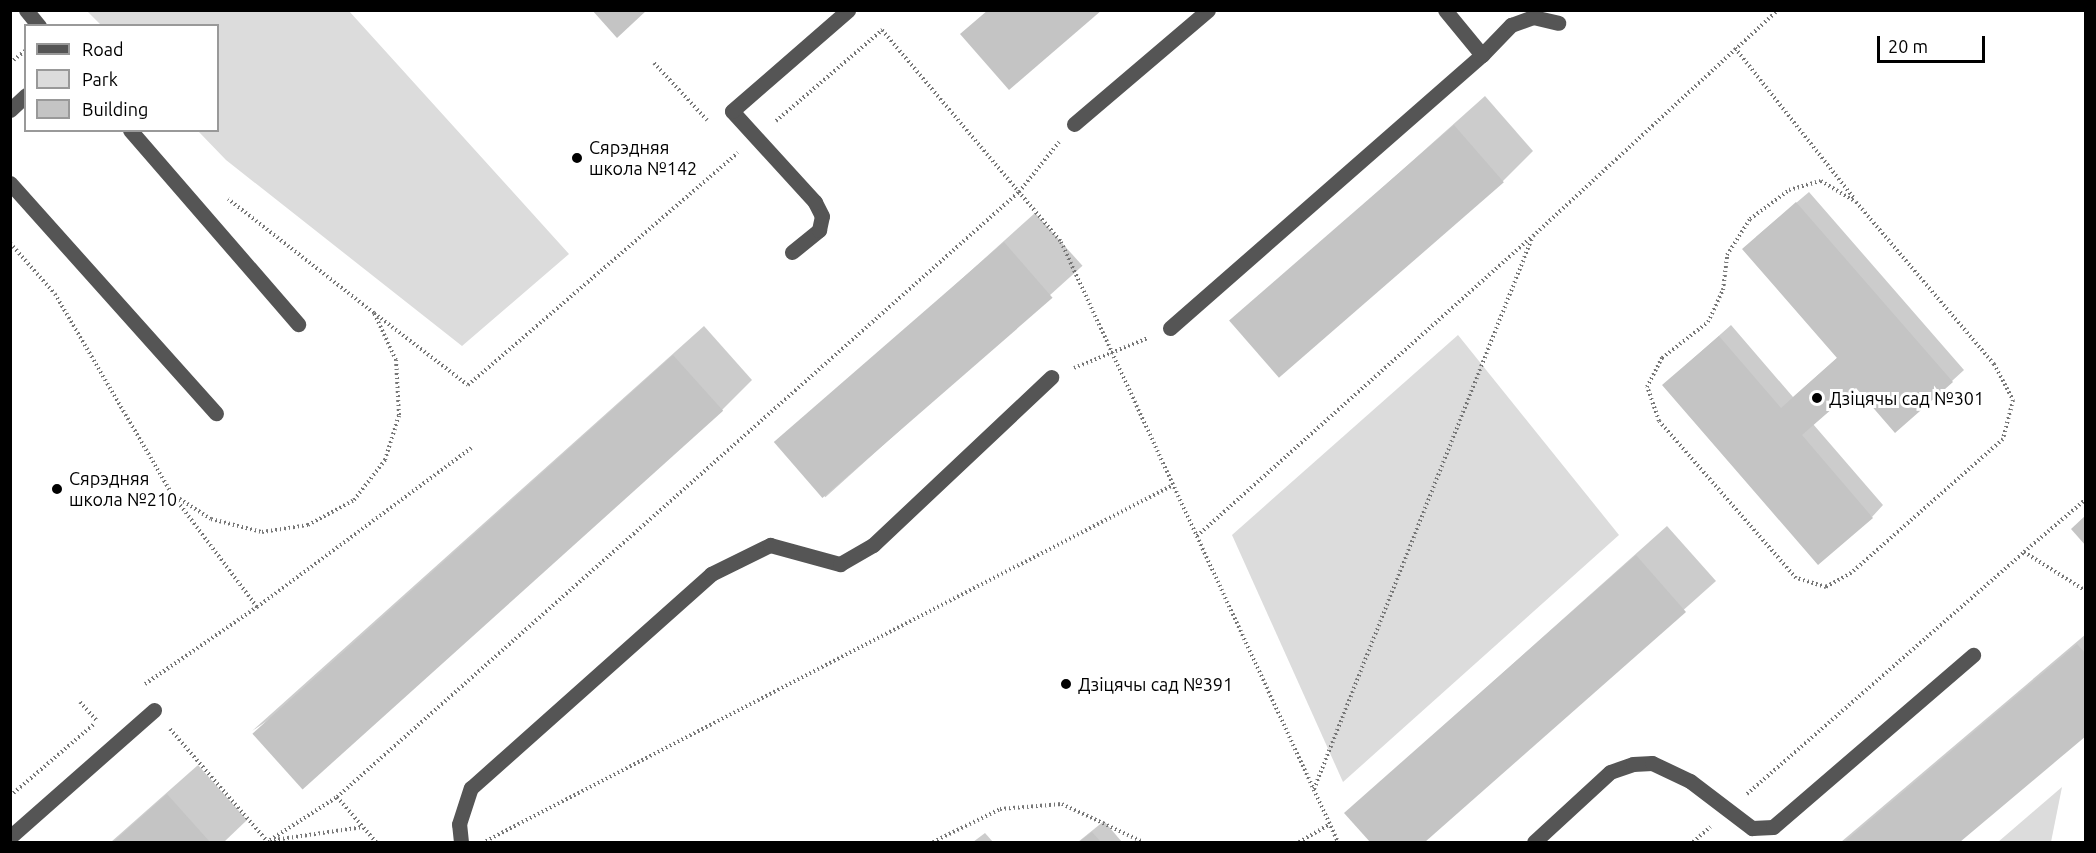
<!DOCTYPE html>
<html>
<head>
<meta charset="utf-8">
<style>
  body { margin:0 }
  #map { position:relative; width:2096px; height:853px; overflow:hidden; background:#fff; font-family:Ubuntu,sans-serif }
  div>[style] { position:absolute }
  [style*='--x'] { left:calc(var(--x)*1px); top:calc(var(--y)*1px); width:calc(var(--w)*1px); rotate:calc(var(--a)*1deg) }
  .green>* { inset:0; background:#dcdcdc }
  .shadow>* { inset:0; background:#0003; transform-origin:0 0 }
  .building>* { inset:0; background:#c4c4c4; transform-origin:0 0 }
  .path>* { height:4px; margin-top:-2px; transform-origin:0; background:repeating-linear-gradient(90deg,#777 0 1.5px,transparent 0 4.5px) }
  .minor>* { height:15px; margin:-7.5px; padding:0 7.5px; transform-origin:7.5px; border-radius:7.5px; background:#555 }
  .dots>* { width:16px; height:16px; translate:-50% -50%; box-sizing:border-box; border:3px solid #fff; border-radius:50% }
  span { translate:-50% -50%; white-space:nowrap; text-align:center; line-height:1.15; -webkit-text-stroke:6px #fff; paint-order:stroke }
  .poi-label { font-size:18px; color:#000 }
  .left { translate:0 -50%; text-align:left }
  .frame { position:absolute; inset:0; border:12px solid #000; pointer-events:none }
  .legend { position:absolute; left:24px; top:24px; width:195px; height:108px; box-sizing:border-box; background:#fff; border:2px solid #999; margin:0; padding:8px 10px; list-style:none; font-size:18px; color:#000 }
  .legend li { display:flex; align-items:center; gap:12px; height:30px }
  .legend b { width:30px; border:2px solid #999 }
  .scale { position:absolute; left:1877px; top:36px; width:108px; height:27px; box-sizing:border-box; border:3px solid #000; border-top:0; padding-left:8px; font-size:18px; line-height:21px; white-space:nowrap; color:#000; -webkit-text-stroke:4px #fff; paint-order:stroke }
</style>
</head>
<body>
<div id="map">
  <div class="green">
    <i style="clip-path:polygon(87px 11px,349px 11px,569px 254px,462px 346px,226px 160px,198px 131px,218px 130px,218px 26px,101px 25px)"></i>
    <i style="clip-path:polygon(1458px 335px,1619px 535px,1343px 782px,1232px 535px)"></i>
    <i style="clip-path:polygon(2062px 787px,2051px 842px,1998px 842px)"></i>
  </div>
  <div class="shadow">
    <i style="clip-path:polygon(1485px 96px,1533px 151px,1503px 181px,1232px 322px)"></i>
    <i style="clip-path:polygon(1809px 192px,1964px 370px,1952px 381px,1856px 386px,1813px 424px,1883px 505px,1872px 517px,1676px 374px,1731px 325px,1793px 397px,1838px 357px,1756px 237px)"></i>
    <i style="left:1035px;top:213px;width:71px;height:346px;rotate:48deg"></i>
    <i style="clip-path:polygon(704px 326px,752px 380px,722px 410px,252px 731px)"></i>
    <i style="clip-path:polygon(1667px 526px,1716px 581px,1423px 842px,1372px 842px,1346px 813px)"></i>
    <i style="clip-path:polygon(2086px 634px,2086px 734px,1957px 842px,1841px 842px)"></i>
    <i style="clip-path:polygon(198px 765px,247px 820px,224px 842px,111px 842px)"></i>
    <i style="clip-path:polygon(1104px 821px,1122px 842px,1078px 842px)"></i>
    <i style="clip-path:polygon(985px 833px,993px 842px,973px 842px)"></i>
  </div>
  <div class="building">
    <i style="clip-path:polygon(592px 10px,647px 10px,617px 38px)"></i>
    <i style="clip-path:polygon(988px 10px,1102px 10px,1009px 90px,960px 34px)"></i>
    <i style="left:1454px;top:125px;width:76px;height:298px;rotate:49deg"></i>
    <i style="clip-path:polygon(1796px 202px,1953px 382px,1895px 433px,1856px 388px,1802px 435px,1873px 518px,1818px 565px,1662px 385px,1719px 336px,1781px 408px,1837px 358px,1742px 249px)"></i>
    <i style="left:1004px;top:242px;width:74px;height:305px;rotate:49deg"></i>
    <i style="left:673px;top:355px;width:75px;height:566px;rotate:48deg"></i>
    <i style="clip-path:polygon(2086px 515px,2086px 546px,2071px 529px)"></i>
    <i style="clip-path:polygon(1636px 555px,1686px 612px,1425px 842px,1370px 842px,1344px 813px)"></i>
    <i style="clip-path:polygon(2077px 644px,2086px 654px,2086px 736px,1960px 842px,1844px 842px)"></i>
    <i style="clip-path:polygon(167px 794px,210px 842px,113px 842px)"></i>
    <i style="clip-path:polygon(1092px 832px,1101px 842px,1079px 842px)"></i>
  </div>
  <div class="path">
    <i style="--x:1735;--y:48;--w:191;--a:51.6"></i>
    <i style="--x:10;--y:63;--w:21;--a:-39"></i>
    <i style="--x:654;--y:63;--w:78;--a:47.1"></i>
    <i style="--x:776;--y:121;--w:140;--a:-40.6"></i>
    <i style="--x:882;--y:30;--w:277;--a:49.8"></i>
    <i style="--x:1061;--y:242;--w:661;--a:65.22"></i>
    <i style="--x:1821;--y:181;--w:41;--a:31"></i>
    <i style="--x:1856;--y:202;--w:213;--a:49.6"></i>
    <i style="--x:1994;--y:364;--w:41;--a:62.2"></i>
    <i style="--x:2013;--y:400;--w:40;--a:104.4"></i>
    <i style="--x:2003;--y:439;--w:203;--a:138.6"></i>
    <i style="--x:1851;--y:573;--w:29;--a:151"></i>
    <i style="--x:1826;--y:587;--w:31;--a:-163"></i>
    <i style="--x:1796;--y:578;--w:208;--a:-131.1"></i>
    <i style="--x:1659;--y:421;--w:36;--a:-109"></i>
    <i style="--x:1647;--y:387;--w:33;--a:-63"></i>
    <i style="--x:1662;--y:358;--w:58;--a:-38"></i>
    <i style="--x:1708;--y:322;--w:35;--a:-65"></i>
    <i style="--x:1723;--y:290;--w:35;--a:-83"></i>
    <i style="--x:1727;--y:255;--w:43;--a:-57.4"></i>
    <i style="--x:1750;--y:219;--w:49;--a:-36.6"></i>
    <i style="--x:1789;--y:190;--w:33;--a:-16"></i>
    <i style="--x:10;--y:243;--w:68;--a:48.6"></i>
    <i style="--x:55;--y:294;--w:232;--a:59.7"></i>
    <i style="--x:172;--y:494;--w:46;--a:32.7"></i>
    <i style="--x:211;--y:519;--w:53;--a:14.3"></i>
    <i style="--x:262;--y:532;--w:47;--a:-8.7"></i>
    <i style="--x:308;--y:525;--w:52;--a:-28.5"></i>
    <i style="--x:354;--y:500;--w:51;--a:-52.2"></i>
    <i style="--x:385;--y:460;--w:47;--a:-72.7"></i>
    <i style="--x:399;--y:415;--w:55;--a:-93.1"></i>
    <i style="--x:396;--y:360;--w:52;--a:-115.1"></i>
    <i style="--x:374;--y:313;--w:185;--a:-142"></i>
    <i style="--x:374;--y:313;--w:118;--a:37.5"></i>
    <i style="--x:468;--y:385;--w:356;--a:-40.7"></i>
    <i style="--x:1074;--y:368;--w:80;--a:-22.1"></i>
    <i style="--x:1197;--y:536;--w:450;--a:-41.8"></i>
    <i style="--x:1533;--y:236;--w:333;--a:-42.7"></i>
    <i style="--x:2024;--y:552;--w:82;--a:-40.5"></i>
    <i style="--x:257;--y:607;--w:267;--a:-36.6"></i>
    <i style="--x:145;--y:684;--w:136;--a:-34.5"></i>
    <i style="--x:257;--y:607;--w:138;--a:-127"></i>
    <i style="--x:80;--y:702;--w:25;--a:48"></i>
    <i style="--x:170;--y:729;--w:150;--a:49.1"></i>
    <i style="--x:1314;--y:789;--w:593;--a:-68.41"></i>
    <i style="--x:1747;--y:794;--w:368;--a:-41.1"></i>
    <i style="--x:2024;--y:552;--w:73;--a:32.2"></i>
    <i style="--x:10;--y:796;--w:111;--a:-40.6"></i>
    <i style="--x:337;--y:797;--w:60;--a:49.1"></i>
    <i style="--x:270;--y:840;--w:80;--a:-32.7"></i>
    <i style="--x:337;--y:797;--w:912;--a:-41.58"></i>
    <i style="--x:1019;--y:192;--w:64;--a:-51.3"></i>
    <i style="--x:274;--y:840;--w:90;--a:-8.3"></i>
    <i style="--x:486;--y:841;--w:774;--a:-27.39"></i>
    <i style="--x:933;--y:842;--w:75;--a:-26.2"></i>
    <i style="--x:1000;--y:809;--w:62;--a:-4.6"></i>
    <i style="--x:1062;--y:804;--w:89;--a:25.1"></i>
    <i style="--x:1299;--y:842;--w:34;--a:-30"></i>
    <i style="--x:1693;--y:842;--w:23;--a:-41"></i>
  </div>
  <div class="minor">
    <i style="--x:26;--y:10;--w:21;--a:51"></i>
    <i style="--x:1482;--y:55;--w:42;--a:-46"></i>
    <i style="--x:1511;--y:25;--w:23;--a:-20"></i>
    <i style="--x:1533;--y:17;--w:26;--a:13"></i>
    <i style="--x:10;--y:110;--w:22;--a:-43"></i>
    <i style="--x:1074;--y:124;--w:176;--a:-40.4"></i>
    <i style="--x:130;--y:130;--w:257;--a:49.1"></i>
    <i style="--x:10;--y:183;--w:309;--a:48.2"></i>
    <i style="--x:792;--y:252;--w:35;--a:-39"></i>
    <i style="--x:819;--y:230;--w:14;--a:-78"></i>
    <i style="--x:822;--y:216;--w:16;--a:-117"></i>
    <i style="--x:815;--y:202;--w:123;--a:-132.4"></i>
    <i style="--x:732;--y:111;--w:154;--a:-41"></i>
    <i style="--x:1170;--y:328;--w:415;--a:-41.2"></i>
    <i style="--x:1482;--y:55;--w:58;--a:-129.4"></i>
    <i style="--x:10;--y:837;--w:192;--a:-41.4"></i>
    <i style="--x:461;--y:842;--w:18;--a:-96"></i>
    <i style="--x:459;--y:824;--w:38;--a:-72"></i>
    <i style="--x:471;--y:788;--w:322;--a:-41.7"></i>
    <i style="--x:711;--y:574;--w:66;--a:-26.2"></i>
    <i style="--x:770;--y:545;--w:73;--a:15.2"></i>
    <i style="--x:840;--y:564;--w:38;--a:-30"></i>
    <i style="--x:873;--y:545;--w:245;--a:-43.3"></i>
    <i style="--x:1534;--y:842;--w:103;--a:-42.6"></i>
    <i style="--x:1610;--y:772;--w:24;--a:-19"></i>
    <i style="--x:1633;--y:764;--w:19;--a:-3"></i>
    <i style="--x:1652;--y:763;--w:42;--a:25.3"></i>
    <i style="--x:1690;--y:781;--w:78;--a:37.2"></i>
    <i style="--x:1752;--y:828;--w:21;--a:-3"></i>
    <i style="--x:1773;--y:827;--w:264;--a:-40.7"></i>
  </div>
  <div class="dots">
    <i style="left:577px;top:158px;background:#000"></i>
    <i style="left:1817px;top:398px;background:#000"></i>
    <i style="left:57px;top:489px;background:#000"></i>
    <i style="left:1066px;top:684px;background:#000"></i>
  </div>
  <div class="poi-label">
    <span class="left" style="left:589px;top:158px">Сярэдняя<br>школа №142</span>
    <span class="left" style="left:1829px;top:398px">Дзіцячы сад №301</span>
    <span class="left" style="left:69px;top:489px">Сярэдняя<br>школа №210</span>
    <span class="left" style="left:1078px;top:684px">Дзіцячы сад №391</span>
  </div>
  <div class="frame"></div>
  <ul class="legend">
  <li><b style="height:8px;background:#555"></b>Road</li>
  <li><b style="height:16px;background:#dcdcdc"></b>Park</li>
  <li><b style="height:16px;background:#c4c4c4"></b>Building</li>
  </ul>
  <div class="scale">20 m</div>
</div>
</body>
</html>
